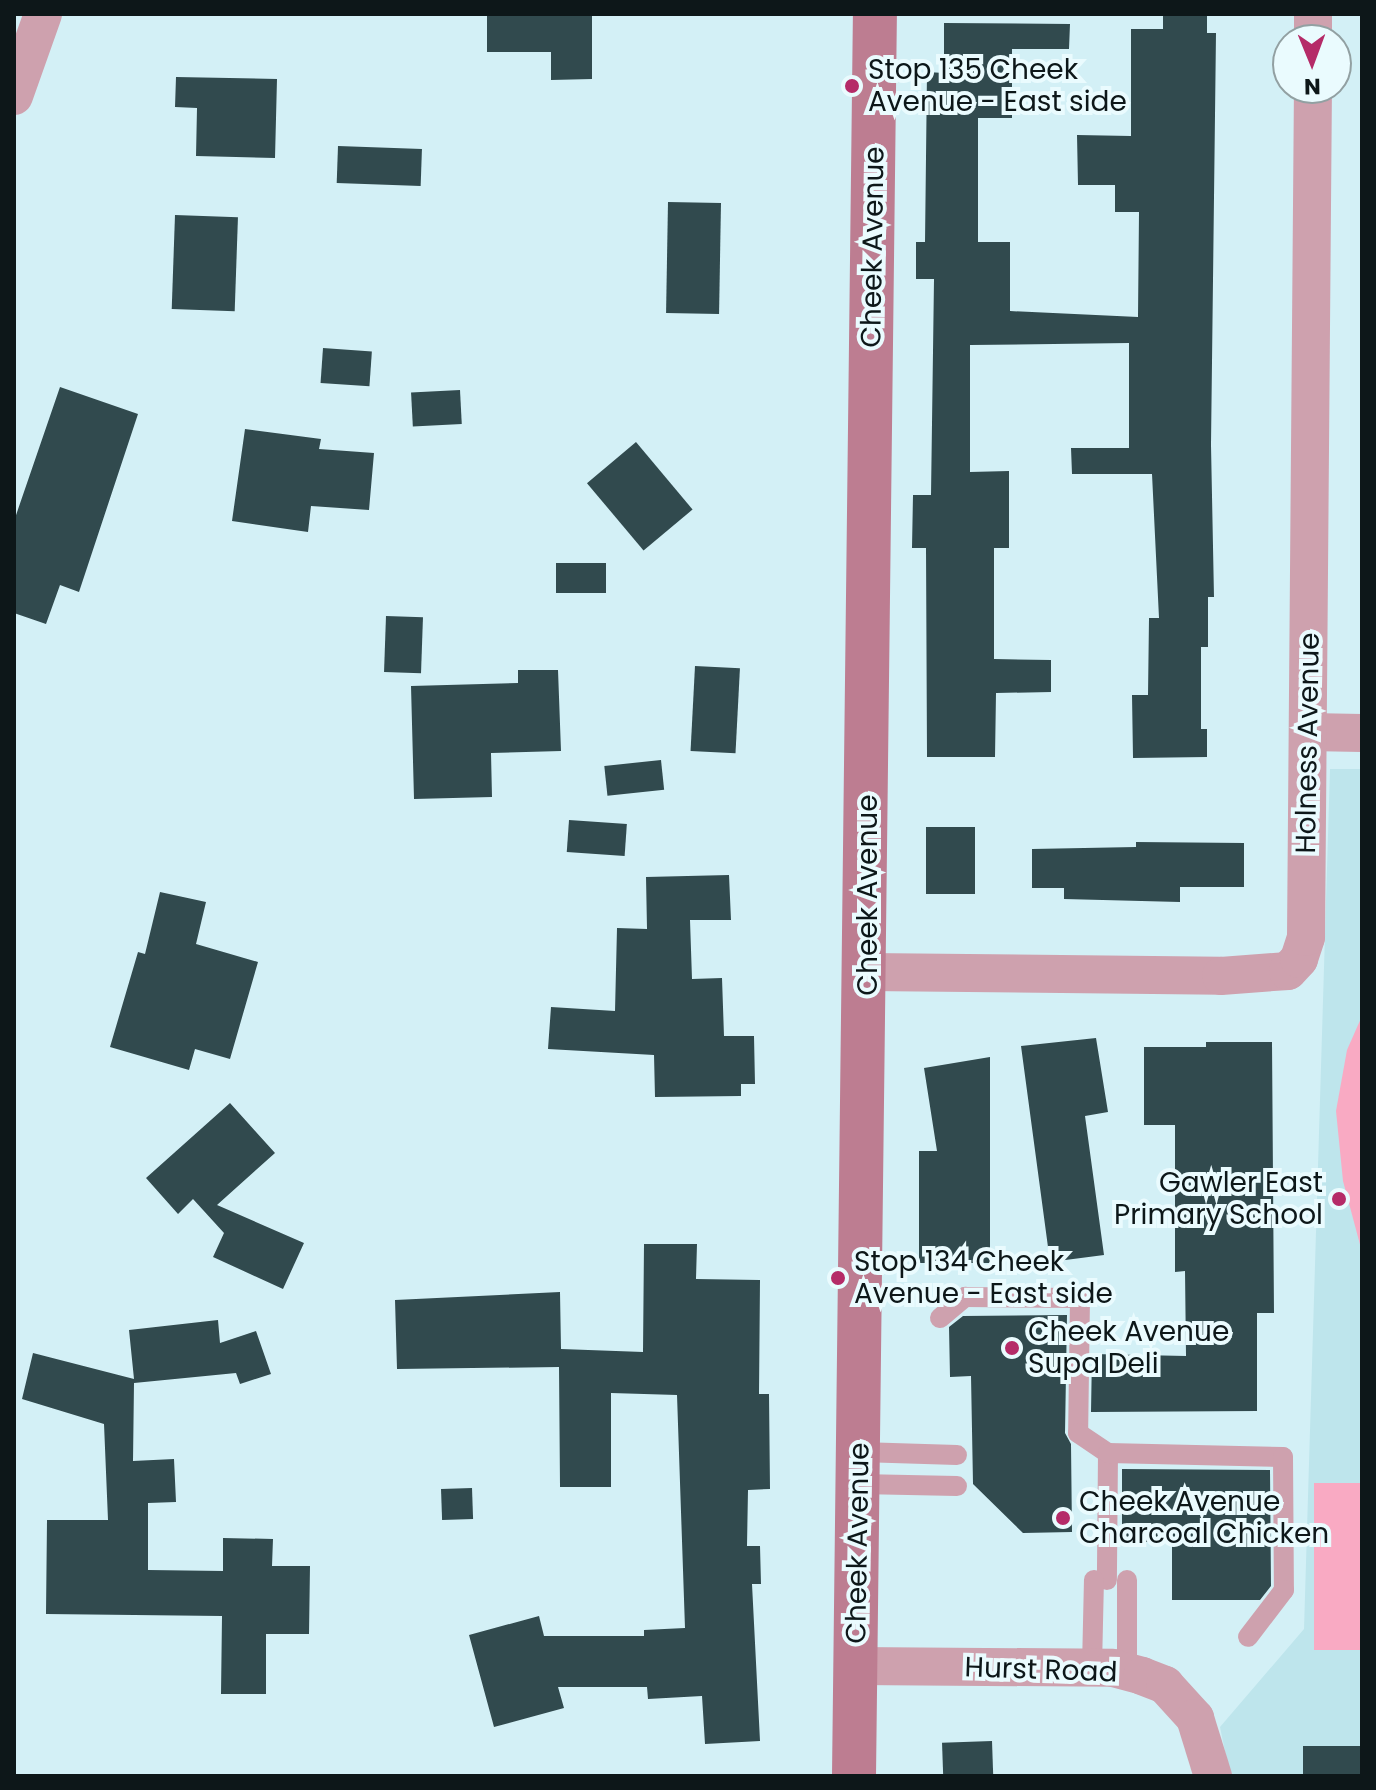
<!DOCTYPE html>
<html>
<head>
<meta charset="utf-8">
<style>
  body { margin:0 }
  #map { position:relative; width:1376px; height:1790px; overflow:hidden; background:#d3f0f6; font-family:Poppins,sans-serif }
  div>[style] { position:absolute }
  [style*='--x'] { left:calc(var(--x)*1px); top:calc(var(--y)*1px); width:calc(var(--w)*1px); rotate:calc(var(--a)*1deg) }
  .built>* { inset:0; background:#bee5ec }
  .green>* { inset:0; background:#f9aac3; transform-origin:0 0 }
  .building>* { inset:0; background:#314a4e; transform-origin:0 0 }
  .lane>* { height:20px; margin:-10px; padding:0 10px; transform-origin:10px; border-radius:10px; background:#cea1ae }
  .street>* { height:38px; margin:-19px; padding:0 19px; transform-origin:19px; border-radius:19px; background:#cea1ae }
  .secondary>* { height:44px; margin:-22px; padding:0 22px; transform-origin:22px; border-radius:22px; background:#bd7d91 }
  .dots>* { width:22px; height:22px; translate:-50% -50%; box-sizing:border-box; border:4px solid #eafbfe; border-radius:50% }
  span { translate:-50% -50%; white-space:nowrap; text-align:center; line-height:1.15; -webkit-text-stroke:8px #eafbfe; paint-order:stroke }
  .poi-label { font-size:28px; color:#0d1719 }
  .left { translate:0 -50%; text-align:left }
  .right { translate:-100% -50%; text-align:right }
  .street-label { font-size:28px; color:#0d1719 }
  .frame { position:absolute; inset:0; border:16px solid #0d1719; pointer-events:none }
  .north { position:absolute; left:1272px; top:24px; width:80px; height:80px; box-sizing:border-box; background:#eafbfe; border:2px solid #92a0a2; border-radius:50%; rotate:179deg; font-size:22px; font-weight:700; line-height:32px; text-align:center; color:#0d1719 }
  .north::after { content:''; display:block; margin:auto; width:28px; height:36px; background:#b52b68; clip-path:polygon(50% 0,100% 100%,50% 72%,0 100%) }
</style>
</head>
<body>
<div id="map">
  <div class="built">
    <i style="clip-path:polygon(1330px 769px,1362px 769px,1362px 1776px,1230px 1776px,1220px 1727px,1304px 1629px)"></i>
  </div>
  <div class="green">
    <i style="clip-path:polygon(1362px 1016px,1362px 1252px,1343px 1181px,1336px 1111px,1347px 1050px)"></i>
    <i style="left:1314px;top:1483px;width:48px;height:167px"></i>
  </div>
  <div class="building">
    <i style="clip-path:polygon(487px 14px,592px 14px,592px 79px,551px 80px,551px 52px,487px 52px)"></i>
    <i style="clip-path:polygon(1163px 14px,1207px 14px,1207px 33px,1216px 33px,1211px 445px,1214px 597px,1208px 597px,1208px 647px,1201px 647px,1201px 729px,1207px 729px,1207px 757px,1133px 758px,1132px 695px,1148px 695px,1149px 618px,1159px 618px,1152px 474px,1072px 474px,1071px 448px,1129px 448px,1129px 343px,970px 345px,970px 472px,1009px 471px,1009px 548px,994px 548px,994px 659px,1051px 660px,1051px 692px,996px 693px,995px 757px,927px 757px,926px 548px,912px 548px,913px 495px,931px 495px,934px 279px,916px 279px,916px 242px,925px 242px,927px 72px,944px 73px,944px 23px,1070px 24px,1069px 49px,1012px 49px,1012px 118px,978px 118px,978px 242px,1010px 242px,1010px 311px,1138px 317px,1139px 212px,1115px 212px,1115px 185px,1078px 185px,1077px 135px,1131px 136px,1131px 29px,1163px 29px)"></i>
    <i style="clip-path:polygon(176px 77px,277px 79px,275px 158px,196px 156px,197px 108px,175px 107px)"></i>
    <i style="left:338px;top:146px;width:84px;height:37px;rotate:2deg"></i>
    <i style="left:668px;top:202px;width:53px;height:111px;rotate:1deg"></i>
    <i style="left:175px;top:215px;width:63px;height:94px;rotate:2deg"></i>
    <i style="left:323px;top:348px;width:49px;height:35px;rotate:4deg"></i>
    <i style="clip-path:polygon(60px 387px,138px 414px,79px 592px,60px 585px,46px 624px,14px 613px,14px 521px)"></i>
    <i style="left:460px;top:390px;width:34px;height:49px;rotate:87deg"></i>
    <i style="clip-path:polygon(245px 429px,321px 439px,319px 449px,374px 453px,369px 510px,311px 506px,308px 532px,232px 521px)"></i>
    <i style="left:636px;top:442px;width:88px;height:64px;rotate:50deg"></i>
    <i style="left:606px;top:563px;width:30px;height:50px;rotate:90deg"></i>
    <i style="left:386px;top:616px;width:37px;height:56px;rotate:2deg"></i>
    <i style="left:695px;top:666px;width:45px;height:85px;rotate:3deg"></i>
    <i style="clip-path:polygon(518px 670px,558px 670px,561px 751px,491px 753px,492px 797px,414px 799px,411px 686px,518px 683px)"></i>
    <i style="left:661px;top:760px;width:30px;height:57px;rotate:84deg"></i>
    <i style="left:569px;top:820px;width:58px;height:32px;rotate:4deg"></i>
    <i style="left:926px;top:827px;width:49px;height:67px"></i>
    <i style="clip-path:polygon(1136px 842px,1244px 843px,1244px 887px,1180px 887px,1180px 902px,1064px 899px,1064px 888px,1032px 888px,1032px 849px,1136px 847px)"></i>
    <i style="clip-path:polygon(729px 875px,731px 920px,690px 920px,692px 979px,722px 978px,724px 1036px,754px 1036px,755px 1084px,741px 1084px,741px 1096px,655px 1097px,654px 1055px,548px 1049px,551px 1007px,615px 1011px,617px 928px,647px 929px,646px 877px)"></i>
    <i style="clip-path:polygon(160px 892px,206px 902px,196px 944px,258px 962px,230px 1059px,195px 1049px,189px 1070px,110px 1047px,138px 952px,145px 954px)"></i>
    <i style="clip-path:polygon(1096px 1038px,1108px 1112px,1085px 1116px,1104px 1255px,1050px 1262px,1021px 1046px)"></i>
    <i style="clip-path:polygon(1206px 1042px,1272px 1042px,1274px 1313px,1257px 1313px,1257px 1411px,1091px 1412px,1092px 1354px,1186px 1356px,1185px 1271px,1175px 1272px,1175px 1125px,1144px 1125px,1144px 1047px,1206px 1047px)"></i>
    <i style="clip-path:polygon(990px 1057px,990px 1263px,919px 1263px,919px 1151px,937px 1151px,924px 1068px)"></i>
    <i style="clip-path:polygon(230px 1103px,275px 1153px,217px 1205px,304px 1243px,283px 1289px,213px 1257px,224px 1233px,193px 1199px,178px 1214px,146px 1178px)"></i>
    <i style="clip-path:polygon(644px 1244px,697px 1244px,696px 1279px,760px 1280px,759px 1394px,769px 1394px,770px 1489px,748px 1490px,747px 1546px,760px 1546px,761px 1584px,752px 1584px,760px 1741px,705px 1744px,702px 1696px,648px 1699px,647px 1687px,558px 1687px,564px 1708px,494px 1727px,469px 1635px,539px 1616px,544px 1636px,644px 1636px,644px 1630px,685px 1628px,677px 1395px,611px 1393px,611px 1487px,560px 1487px,559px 1367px,397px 1369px,395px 1300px,560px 1292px,561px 1349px,643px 1352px)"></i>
    <i style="clip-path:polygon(1067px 1315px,1065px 1433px,1071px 1444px,1072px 1532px,1023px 1533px,973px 1484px,971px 1376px,950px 1377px,949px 1327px,963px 1316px)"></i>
    <i style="clip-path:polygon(218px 1320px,220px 1343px,256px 1331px,271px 1374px,240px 1384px,236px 1373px,134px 1383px,133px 1461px,174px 1459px,176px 1502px,148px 1503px,148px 1570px,223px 1571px,223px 1538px,273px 1539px,272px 1566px,310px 1566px,309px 1634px,266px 1634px,266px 1694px,221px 1694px,222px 1616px,46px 1614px,47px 1520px,108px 1520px,104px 1424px,22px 1399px,33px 1353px,134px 1379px,129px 1330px)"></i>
    <i style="clip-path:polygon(1122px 1469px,1270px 1470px,1271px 1586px,1260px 1600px,1172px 1600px,1172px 1542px,1122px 1542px)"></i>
    <i style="left:472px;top:1488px;width:31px;height:31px;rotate:88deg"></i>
    <i style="left:992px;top:1741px;width:35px;height:50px;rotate:88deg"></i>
    <i style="left:1303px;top:1746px;width:59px;height:30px"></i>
  </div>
  <div class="lane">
    <i style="--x:940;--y:1318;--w:33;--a:-40"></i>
    <i style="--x:965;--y:1297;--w:115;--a:0.5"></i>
    <i style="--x:1080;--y:1298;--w:135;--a:90.8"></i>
    <i style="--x:1078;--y:1433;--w:36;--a:34"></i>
    <i style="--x:1108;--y:1453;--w:127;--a:90.5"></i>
    <i style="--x:860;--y:1452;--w:97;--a:1.8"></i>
    <i style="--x:1108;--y:1453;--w:175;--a:1.3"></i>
    <i style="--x:1283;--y:1457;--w:133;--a:89.6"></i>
    <i style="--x:1284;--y:1590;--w:59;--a:127.5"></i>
    <i style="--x:859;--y:1484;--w:98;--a:1.2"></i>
    <i style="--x:1092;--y:1667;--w:87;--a:-88.7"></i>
    <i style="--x:1127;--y:1672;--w:92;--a:-90"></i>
  </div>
  <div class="street">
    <i style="--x:1313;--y:40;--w:26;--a:-90"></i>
    <i style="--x:14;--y:96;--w:87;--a:-70.5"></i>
    <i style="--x:1309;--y:732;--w:53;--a:1.1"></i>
    <i style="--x:867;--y:972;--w:354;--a:0.6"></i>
    <i style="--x:1221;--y:976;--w:67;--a:-4.3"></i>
    <i style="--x:1288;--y:971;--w:16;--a:-47"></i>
    <i style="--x:1299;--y:959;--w:23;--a:-72"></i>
    <i style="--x:1306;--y:937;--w:849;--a:-89.53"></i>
    <i style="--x:856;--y:1666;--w:257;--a:0.4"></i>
    <i style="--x:1113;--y:1668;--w:30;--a:15"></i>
    <i style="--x:1142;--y:1676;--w:25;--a:21"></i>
    <i style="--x:1165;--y:1685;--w:45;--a:47.7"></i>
    <i style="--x:1195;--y:1718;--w:61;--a:72.8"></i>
  </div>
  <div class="secondary">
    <i style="--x:854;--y:1776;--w:1762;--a:-89.32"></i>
  </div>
  <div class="dots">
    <i style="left:852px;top:86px;background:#b52b68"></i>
    <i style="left:1339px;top:1199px;background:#b52b68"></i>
    <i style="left:838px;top:1278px;background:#b52b68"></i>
    <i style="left:1012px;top:1348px;background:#b52b68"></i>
    <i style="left:1063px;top:1518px;background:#b52b68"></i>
  </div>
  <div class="poi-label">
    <span class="left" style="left:868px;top:86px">Stop 135 Cheek<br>Avenue - East side</span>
    <span class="right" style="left:1323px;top:1199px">Gawler East<br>Primary School</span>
    <span class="left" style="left:854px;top:1278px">Stop 134 Cheek<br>Avenue - East side</span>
    <span class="left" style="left:1028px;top:1348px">Cheek Avenue<br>Supa Deli</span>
    <span class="left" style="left:1079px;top:1518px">Cheek Avenue<br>Charcoal Chicken</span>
  </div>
  <div class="street-label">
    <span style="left:873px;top:247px;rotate:-89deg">Cheek Avenue</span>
    <span style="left:1308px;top:743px;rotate:-89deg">Holness Avenue</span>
    <span style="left:868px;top:895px;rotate:-90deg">Cheek Avenue</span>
    <span style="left:858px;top:1543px;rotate:-89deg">Cheek Avenue</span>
    <span style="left:1041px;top:1670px;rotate:2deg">Hurst Road</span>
  </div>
  <div class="frame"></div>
  <div class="north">N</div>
</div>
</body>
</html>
